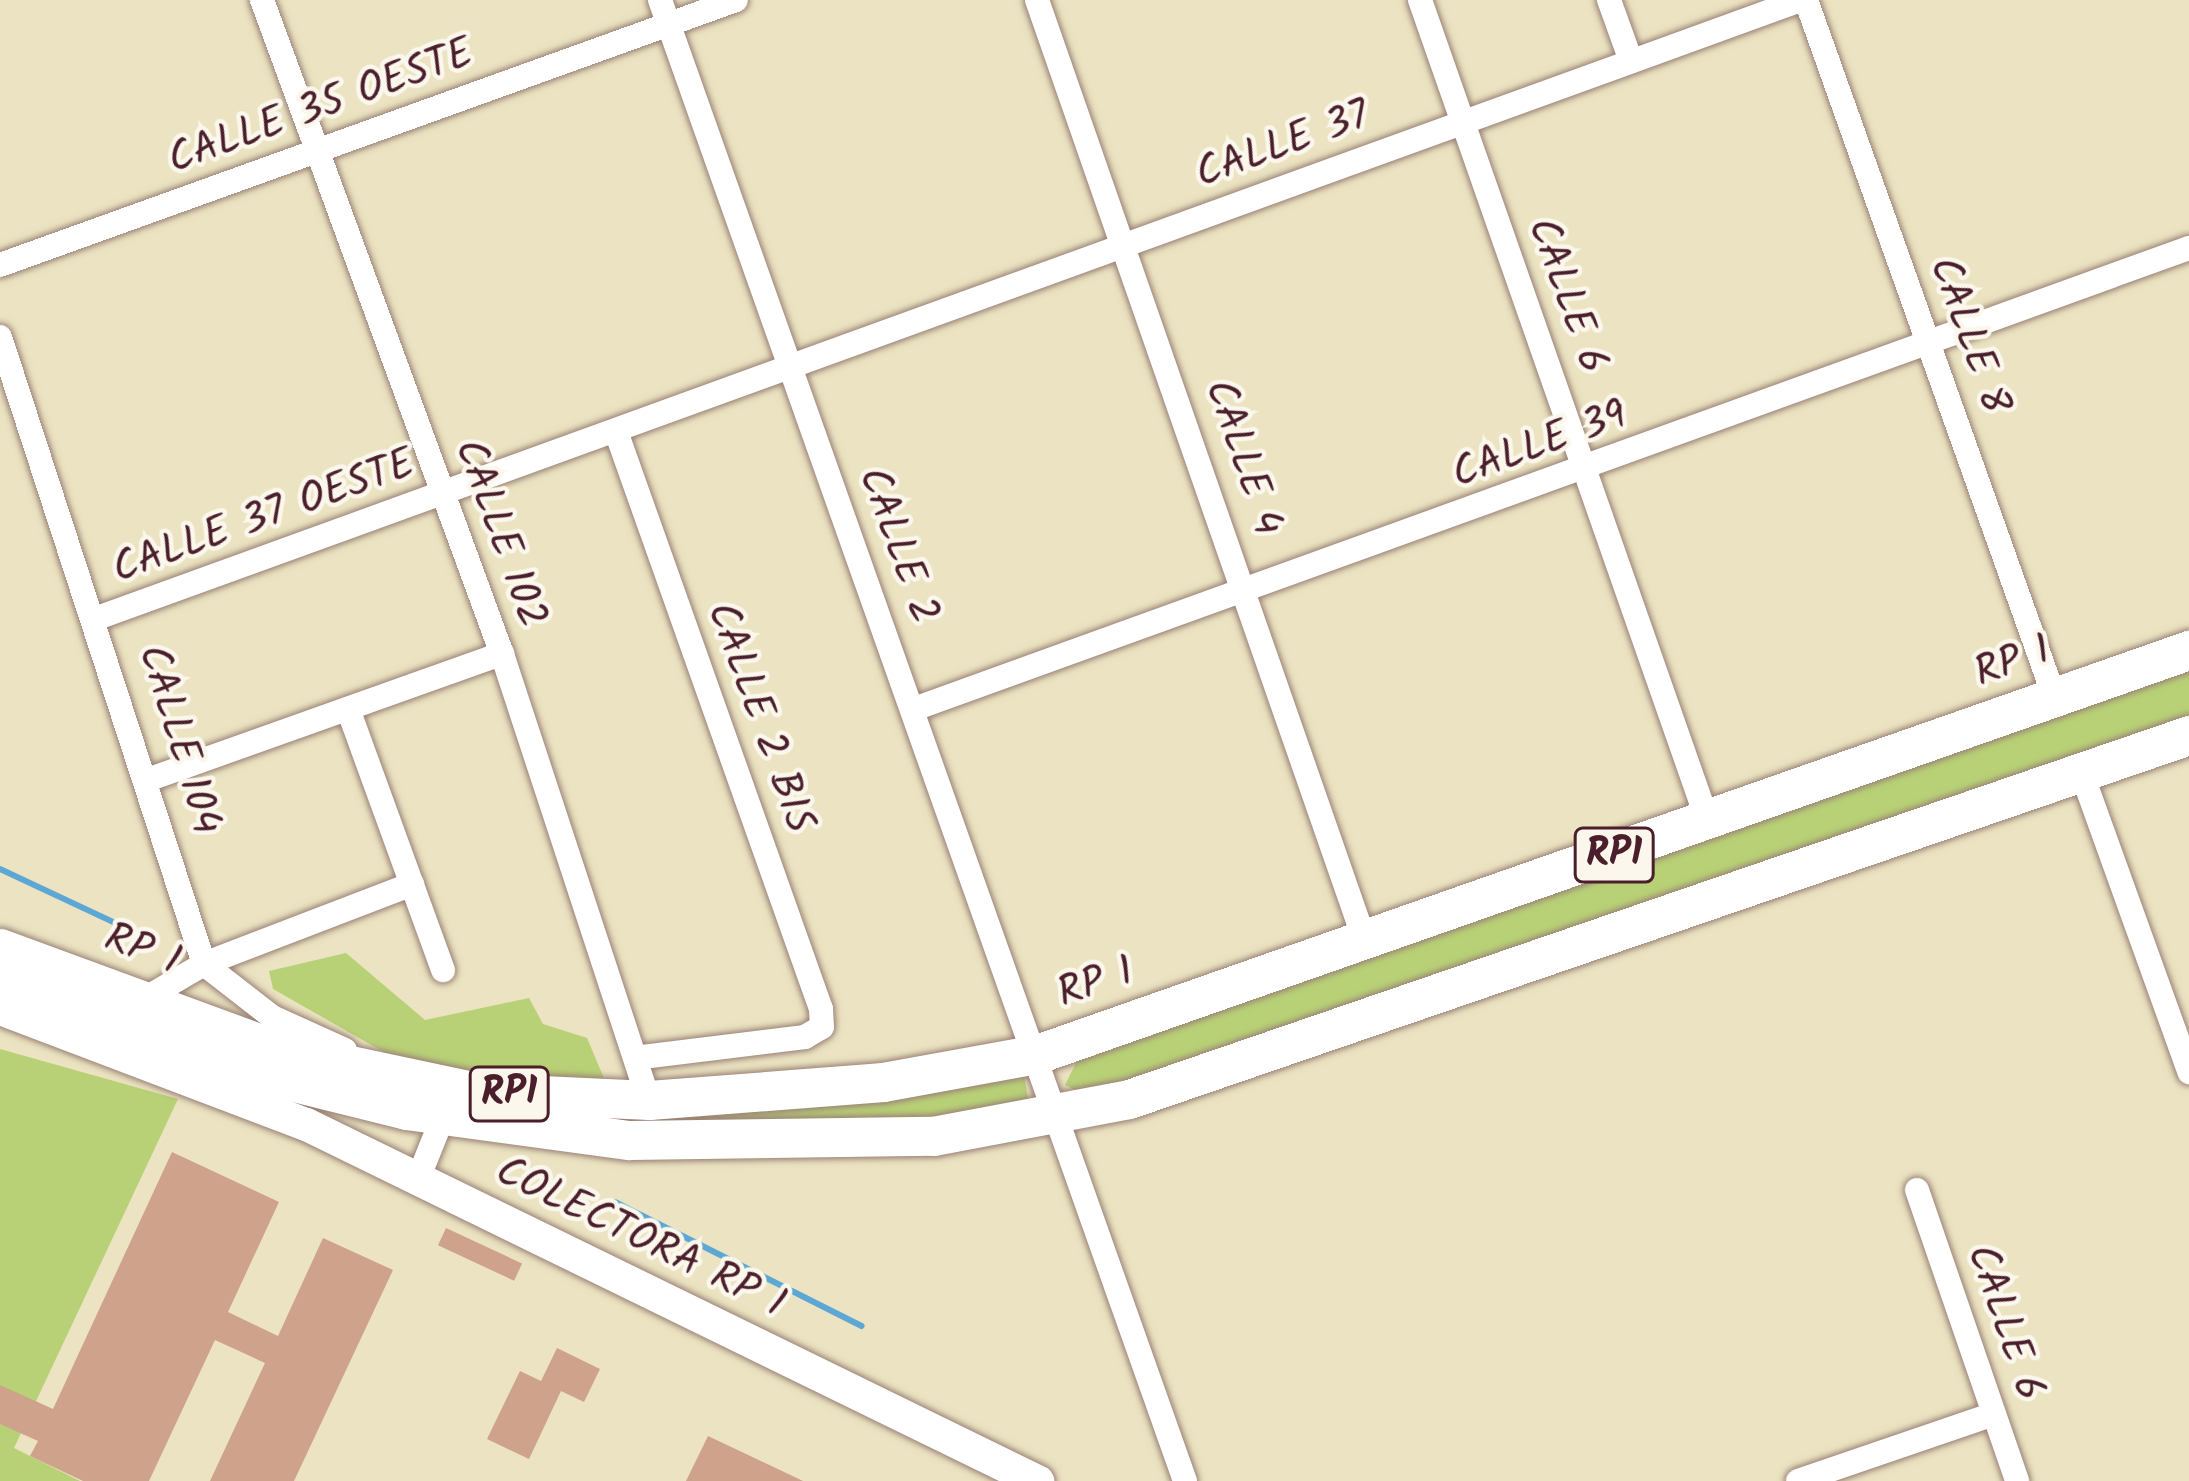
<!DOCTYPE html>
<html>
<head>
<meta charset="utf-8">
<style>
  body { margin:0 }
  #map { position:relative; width:2189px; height:1481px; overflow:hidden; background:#ebe3c1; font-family:Kalam,sans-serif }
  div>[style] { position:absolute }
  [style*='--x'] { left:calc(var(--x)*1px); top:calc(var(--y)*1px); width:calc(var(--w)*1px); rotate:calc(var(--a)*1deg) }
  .green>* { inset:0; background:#b8d176 }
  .stream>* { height:6px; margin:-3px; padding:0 3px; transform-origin:3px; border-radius:3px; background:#5da7d4 }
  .building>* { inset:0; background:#cfa28b; transform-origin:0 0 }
  .roads { filter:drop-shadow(0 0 3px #9a8176) drop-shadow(0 0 3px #9a8176) }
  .street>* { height:24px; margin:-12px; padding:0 12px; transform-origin:12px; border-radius:12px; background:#fff }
  .secondary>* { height:33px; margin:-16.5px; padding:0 16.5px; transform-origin:16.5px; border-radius:16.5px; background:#fff }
  .primary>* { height:39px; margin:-19.5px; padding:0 19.5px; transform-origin:19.5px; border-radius:19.5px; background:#fff }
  span { translate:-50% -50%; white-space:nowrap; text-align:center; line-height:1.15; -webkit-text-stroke:9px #fbf7ec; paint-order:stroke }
  .shield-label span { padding:3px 9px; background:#fbf7ec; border:3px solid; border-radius:9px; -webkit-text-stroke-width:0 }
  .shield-label { font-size:39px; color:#4a1f2b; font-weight:700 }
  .street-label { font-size:42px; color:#4a1f2b }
</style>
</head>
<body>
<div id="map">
  <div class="green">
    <i style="clip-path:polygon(2189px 660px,2189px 715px,1090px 1097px,1065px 1085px,1080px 1055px)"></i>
    <i style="clip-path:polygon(346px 953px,425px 1020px,529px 998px,543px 1024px,587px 1038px,611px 1095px,403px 1063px,273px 989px,269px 971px)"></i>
    <i style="clip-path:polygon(0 1049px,178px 1099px,14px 1448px,80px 1481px,0 1481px)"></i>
    <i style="clip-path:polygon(1024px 1076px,1029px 1103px,905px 1125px,635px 1129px,439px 1088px)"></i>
  </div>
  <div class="stream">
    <i style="--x:0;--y:869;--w:137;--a:25.1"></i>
    <i style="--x:615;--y:1202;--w:276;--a:26.7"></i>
  </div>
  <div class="building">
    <i style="clip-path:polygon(172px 1152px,279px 1202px,228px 1312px,278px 1336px,323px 1238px,393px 1270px,294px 1481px,210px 1481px,265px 1363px,215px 1340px,149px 1481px,83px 1481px,30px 1456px,38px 1441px,0 1424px,0 1385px,53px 1409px)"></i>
    <i style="left:446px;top:1228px;width:84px;height:19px;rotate:25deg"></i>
    <i style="clip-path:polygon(557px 1348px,600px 1369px,584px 1402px,561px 1391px,529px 1459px,487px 1439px,520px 1371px,541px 1381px)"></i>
    <i style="clip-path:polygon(708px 1436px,803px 1481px,686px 1481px)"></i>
  </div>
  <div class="roads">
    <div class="street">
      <i style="--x:262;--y:0;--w:697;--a:69.85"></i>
      <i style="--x:502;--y:654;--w:470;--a:71.8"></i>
      <i style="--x:660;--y:0;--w:1571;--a:70.48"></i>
      <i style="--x:1037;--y:0;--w:1000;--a:70.79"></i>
      <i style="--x:1420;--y:0;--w:871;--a:70.69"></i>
      <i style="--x:1609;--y:0;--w:65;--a:70.2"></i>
      <i style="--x:1806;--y:0;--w:742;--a:70.39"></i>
      <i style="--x:0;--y:265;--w:782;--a:-19.8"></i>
      <i style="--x:0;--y:337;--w:659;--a:71.98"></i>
      <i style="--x:204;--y:964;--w:86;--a:37.9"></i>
      <i style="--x:272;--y:1017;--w:80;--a:24.3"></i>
      <i style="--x:618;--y:437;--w:607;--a:70.46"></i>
      <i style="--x:821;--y:1009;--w:18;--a:87"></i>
      <i style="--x:822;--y:1027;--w:20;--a:150"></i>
      <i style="--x:805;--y:1037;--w:164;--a:173"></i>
      <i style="--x:100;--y:617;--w:1809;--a:-19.94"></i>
      <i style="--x:348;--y:709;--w:278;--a:70"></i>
      <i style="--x:914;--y:709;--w:1356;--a:-19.88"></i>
      <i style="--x:2082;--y:774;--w:317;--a:70.2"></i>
      <i style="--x:150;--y:779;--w:374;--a:-19.6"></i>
      <i style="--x:146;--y:998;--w:67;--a:-30.4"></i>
      <i style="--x:204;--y:964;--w:223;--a:-21"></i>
      <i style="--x:418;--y:1179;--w:81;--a:-68.2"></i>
      <i style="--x:1917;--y:1190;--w:308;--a:71"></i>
      <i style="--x:1798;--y:1481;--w:207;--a:-18.9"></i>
    </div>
    <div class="secondary">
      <i style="--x:0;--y:1008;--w:327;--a:20.8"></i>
      <i style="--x:306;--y:1124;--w:814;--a:26.03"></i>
    </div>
    <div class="primary">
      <i style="--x:0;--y:948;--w:293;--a:20.2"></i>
      <i style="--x:275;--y:1049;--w:207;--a:12"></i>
      <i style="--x:477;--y:1092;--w:172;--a:2.7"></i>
      <i style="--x:649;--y:1100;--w:235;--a:-4.4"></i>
      <i style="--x:883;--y:1082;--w:157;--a:-10.3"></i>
      <i style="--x:1037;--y:1054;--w:1221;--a:-19.33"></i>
      <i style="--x:0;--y:982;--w:261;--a:19.7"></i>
      <i style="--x:246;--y:1070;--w:165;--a:14"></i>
      <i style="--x:406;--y:1110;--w:225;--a:7.7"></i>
      <i style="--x:629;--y:1140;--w:304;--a:-0.8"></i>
      <i style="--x:933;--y:1136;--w:199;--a:-10.7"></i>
      <i style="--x:1129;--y:1099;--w:1121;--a:-18.95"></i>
    </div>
  </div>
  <div class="shield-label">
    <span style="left:1614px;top:855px">RP1</span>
    <span style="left:509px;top:1094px">RP1</span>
  </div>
  <div class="street-label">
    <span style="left:321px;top:108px;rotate:-20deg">CALLE 35 OESTE</span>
    <span style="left:1283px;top:146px;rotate:-20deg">CALLE 37</span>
    <span style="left:1566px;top:296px;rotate:70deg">CALLE 6</span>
    <span style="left:1968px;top:336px;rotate:70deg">CALLE 8</span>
    <span style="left:1540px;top:446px;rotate:-20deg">CALLE 39</span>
    <span style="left:1242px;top:458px;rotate:71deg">CALLE 4</span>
    <span style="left:264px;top:518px;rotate:-20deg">CALLE 37 OESTE</span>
    <span style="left:499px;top:534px;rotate:70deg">CALLE 102</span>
    <span style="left:897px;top:546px;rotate:70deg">CALLE 2</span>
    <span style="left:2013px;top:663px;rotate:-20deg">RP 1</span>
    <span style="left:759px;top:718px;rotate:70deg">CALLE 2 BIS</span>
    <span style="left:178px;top:740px;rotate:73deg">CALLE 104</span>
    <span style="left:142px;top:951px;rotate:21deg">RP 1</span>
    <span style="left:1096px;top:984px;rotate:-19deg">RP 1</span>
    <span style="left:640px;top:1239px;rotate:26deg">COLECTORA RP 1</span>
    <span style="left:2004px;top:1323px;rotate:71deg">CALLE 6</span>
  </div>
</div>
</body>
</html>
